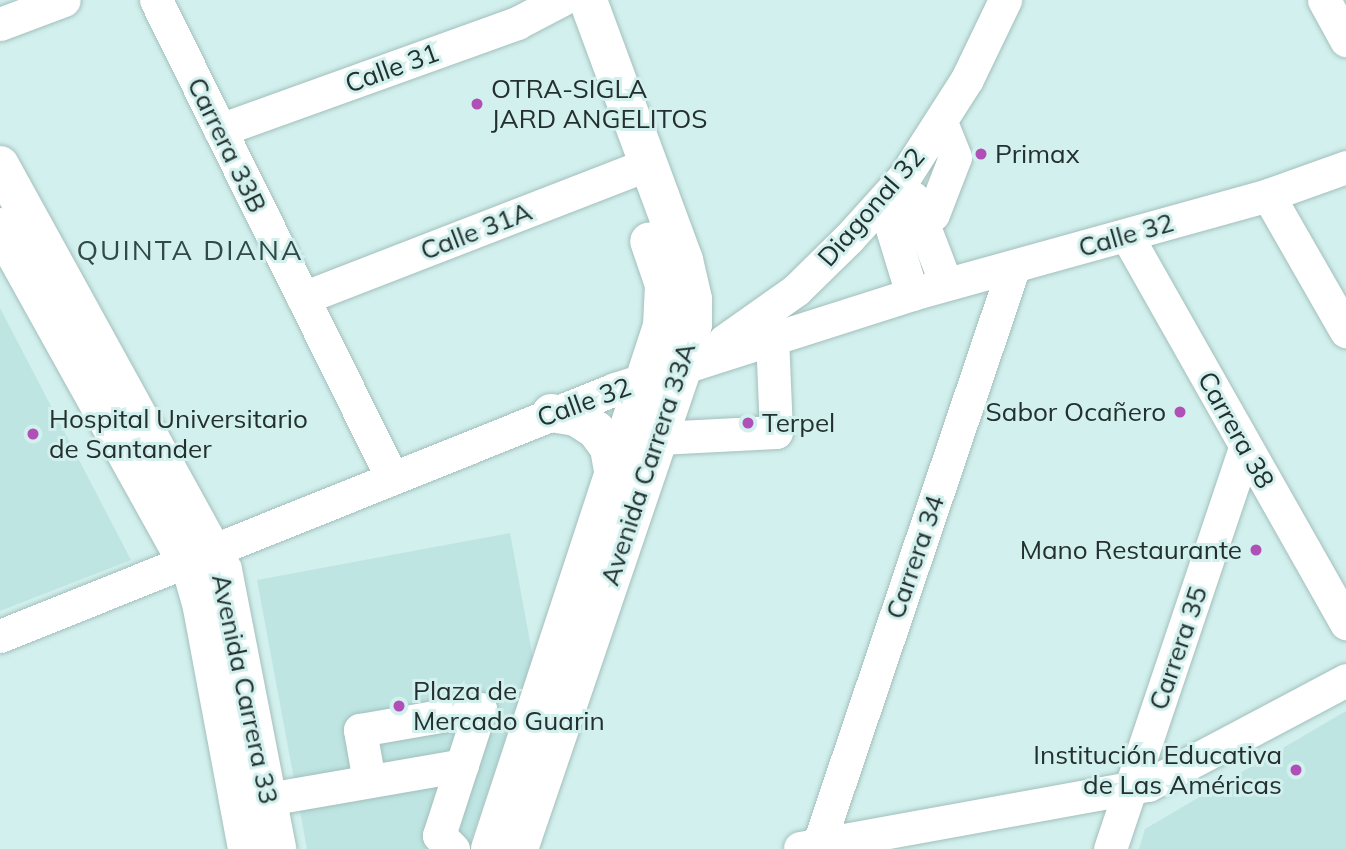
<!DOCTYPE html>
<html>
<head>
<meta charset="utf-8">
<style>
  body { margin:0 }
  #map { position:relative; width:1346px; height:849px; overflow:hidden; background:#d2f0ed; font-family:Mulish,sans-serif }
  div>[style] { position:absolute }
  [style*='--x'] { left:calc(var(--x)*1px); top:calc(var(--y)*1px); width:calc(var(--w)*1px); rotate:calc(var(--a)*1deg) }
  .built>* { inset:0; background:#bee5e2 }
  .roads { filter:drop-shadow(0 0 2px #a2bfbc) drop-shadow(0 0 2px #a2bfbc) }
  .minor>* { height:33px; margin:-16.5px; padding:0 16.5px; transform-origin:16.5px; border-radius:16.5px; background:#fff }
  .major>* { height:38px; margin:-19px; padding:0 19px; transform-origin:19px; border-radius:19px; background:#fff }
  .dots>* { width:19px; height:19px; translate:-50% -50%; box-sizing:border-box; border:4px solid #d2f0ed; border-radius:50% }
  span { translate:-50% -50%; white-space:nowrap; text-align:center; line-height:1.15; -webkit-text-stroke:6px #d2f0ed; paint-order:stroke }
  .street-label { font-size:26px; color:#24302f }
  .poi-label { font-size:26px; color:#24302f }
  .left { translate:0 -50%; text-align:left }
  .right { translate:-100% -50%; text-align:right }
  .neighbourhood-label { font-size:28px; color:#314a48; letter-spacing:2px }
</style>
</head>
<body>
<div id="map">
  <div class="built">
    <i style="clip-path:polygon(0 308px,131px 560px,0 611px)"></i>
    <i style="clip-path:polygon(510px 533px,533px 658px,468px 849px,307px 849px,257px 580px)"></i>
    <i style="clip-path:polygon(1346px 711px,1346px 849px,1139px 849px,1145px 829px)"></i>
  </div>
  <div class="roads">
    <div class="minor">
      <i style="--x:156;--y:0;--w:533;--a:63.72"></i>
      <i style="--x:1324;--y:0;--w:46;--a:61.2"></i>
      <i style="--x:0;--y:24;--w:68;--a:-20.6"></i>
      <i style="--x:220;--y:130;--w:316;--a:-19.8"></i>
      <i style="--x:517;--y:23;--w:50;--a:-27.6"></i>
      <i style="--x:1268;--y:195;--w:157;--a:60.2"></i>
      <i style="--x:913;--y:198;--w:92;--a:69"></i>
      <i style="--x:886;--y:209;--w:89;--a:73"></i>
      <i style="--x:893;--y:231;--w:43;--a:-23"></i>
      <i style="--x:933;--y:214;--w:61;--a:-68.9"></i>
      <i style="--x:955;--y:157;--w:38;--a:-112"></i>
      <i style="--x:1127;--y:236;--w:445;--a:60.5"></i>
      <i style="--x:303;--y:298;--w:371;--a:-21.2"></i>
      <i style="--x:724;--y:341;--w:88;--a:-35.3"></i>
      <i style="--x:796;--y:290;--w:74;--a:-44.5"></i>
      <i style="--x:849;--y:238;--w:84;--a:-47.9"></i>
      <i style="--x:905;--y:176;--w:115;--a:-57.4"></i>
      <i style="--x:967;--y:79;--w:88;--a:-64.3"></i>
      <i style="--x:659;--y:438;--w:117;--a:-2.9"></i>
      <i style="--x:776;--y:432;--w:94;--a:-92.4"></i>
      <i style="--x:0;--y:636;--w:663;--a:-21.88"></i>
      <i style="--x:615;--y:389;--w:312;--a:-17.7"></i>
      <i style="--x:912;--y:294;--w:370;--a:-15.5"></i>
      <i style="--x:1268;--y:195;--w:83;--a:-19.7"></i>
      <i style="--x:369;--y:781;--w:52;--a:-100"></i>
      <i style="--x:360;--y:730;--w:122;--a:-9.9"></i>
      <i style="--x:480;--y:709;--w:133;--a:108"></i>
      <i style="--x:439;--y:835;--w:20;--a:45"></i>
      <i style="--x:268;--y:799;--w:197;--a:-9.9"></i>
      <i style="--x:800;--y:848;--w:354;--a:-10.3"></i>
      <i style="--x:1148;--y:785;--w:224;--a:-27.9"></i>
      <i style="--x:817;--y:849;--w:615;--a:-71.33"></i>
      <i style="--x:1110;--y:849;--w:423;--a:-71.4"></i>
    </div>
    <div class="major">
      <i style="--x:0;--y:165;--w:462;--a:61.2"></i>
      <i style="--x:223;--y:570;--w:284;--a:79"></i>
      <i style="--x:0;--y:227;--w:395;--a:60.9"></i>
      <i style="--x:192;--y:572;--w:37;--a:74"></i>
      <i style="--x:202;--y:608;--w:245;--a:79.4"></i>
      <i style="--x:551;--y:413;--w:25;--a:9"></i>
      <i style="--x:576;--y:417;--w:24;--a:33"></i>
      <i style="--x:596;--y:430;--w:22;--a:54"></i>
      <i style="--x:609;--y:448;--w:27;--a:80"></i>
      <i style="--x:490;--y:849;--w:551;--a:-71.8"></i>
      <i style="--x:662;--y:326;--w:41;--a:-87.2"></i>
      <i style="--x:664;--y:285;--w:46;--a:-108.8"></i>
      <i style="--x:519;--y:849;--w:509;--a:-71.21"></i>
      <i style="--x:683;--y:367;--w:44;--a:-76.9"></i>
      <i style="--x:693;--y:324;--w:25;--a:-90"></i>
      <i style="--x:693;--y:299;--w:40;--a:-103"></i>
      <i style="--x:684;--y:260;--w:277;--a:-110.3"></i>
    </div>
  </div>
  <div class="dots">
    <i style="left:477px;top:104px;background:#af4fb7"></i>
    <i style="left:981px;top:154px;background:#af4fb7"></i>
    <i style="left:1180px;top:412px;background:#af4fb7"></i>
    <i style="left:748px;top:423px;background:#af4fb7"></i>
    <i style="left:33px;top:434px;background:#af4fb7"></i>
    <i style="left:1256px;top:550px;background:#af4fb7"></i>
    <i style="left:399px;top:706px;background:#af4fb7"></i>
    <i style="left:1296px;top:770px;background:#af4fb7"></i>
  </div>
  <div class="street-label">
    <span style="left:392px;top:68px;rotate:-20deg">Calle 31</span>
    <span style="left:227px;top:145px;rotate:64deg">Carrera 33B</span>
    <span style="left:871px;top:207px;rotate:-49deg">Diagonal 32</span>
    <span style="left:476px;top:231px;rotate:-21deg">Calle 31A</span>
    <span style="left:1126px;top:235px;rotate:-16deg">Calle 32</span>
    <span style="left:584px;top:402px;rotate:-20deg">Calle 32</span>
    <span style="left:1236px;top:430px;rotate:61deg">Carrera 38</span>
    <span style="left:648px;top:464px;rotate:-72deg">Avenida Carrera 33A</span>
    <span style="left:915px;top:557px;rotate:-71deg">Carrera 34</span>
    <span style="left:1178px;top:648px;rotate:-71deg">Carrera 35</span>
    <span style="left:245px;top:689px;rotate:78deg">Avenida Carrera 33</span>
  </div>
  <div class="poi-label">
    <span class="left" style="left:491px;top:104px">OTRA-SIGLA<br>JARD ANGELITOS</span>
    <span class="left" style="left:995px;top:154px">Primax</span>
    <span class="right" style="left:1166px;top:412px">Sabor Ocañero</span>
    <span class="left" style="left:49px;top:434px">Hospital Universitario<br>de Santander</span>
    <span class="left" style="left:762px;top:423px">Terpel</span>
    <span class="right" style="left:1242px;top:550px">Mano Restaurante</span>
    <span class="left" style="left:413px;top:706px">Plaza de<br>Mercado Guarin</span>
    <span class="right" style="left:1282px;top:770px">Institución Educativa<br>de Las Américas</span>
  </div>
  <div class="neighbourhood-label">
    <span style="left:190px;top:250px">QUINTA DIANA</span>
  </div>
</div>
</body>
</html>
